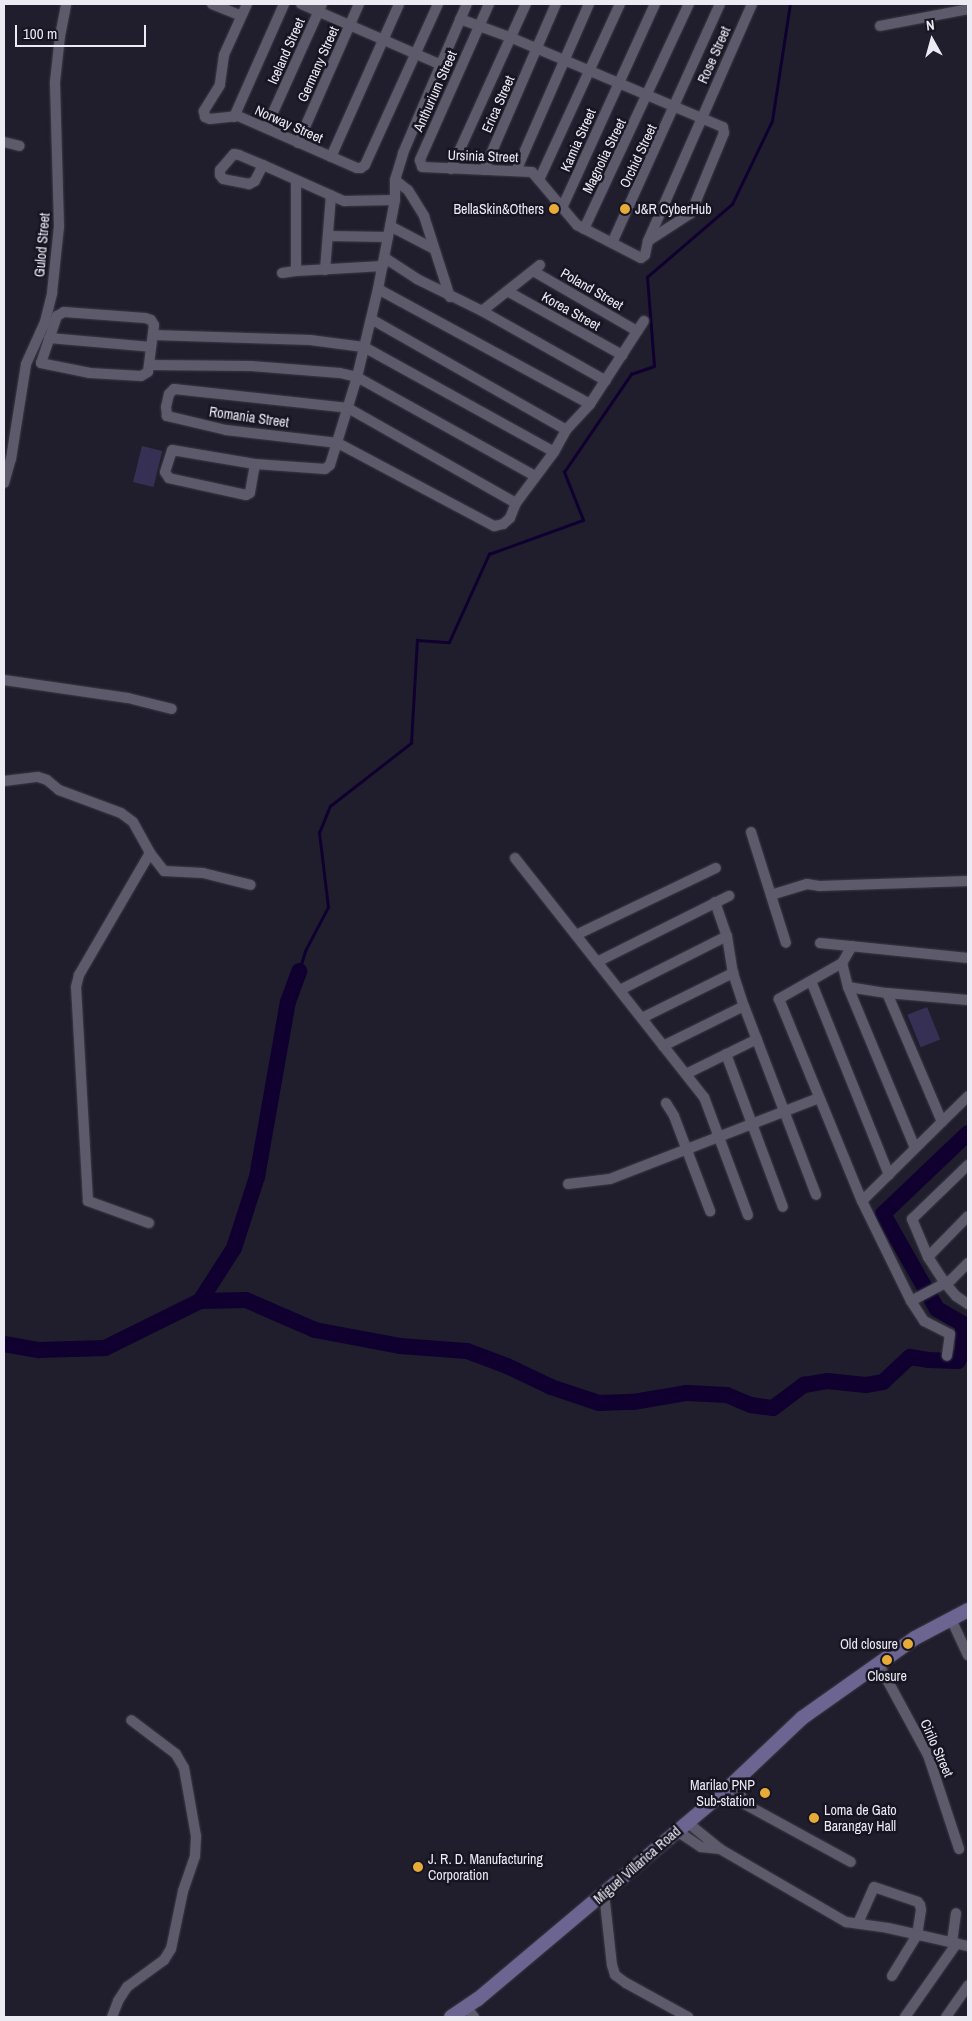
<!DOCTYPE html>
<html>
<head>
<meta charset="utf-8">
<style>
  body { margin:0 }
  #map { position:relative; width:972px; height:2021px; overflow:hidden; background:#201e2c; font-family:"Archivo Narrow",sans-serif }
  div>[style] { position:absolute }
  [style*='--x'] { left:calc(var(--x)*1px); top:calc(var(--y)*1px); width:calc(var(--w)*1px); rotate:calc(var(--a)*1deg) }
  .green>* { inset:0; background:#363055; transform-origin:0 0 }
  .stream>* { height:2.5px; margin:-1.25px; padding:0 1.25px; transform-origin:1.25px; border-radius:1.25px; background:#100030 }
  .river>* { height:16px; margin:-8px; padding:0 8px; transform-origin:8px; border-radius:8px; background:#100030 }
  .roads { filter:drop-shadow(0 0 1px #3c3a45) drop-shadow(0 0 1px #3c3a45) }
  .minor>* { height:10px; margin:-5px; padding:0 5px; transform-origin:5px; border-radius:5px; background:#5d5b6b }
  .secondary>* { height:14px; margin:-7px; padding:0 7px; transform-origin:7px; border-radius:7px; background:#6c6591 }
  .dots>* { width:14px; height:14px; translate:-50% -50%; box-sizing:border-box; border:2px solid #171522; border-radius:50% }
  span { translate:-50% -50%; white-space:nowrap; text-align:center; line-height:1.15; -webkit-text-stroke:5px #171522; paint-order:stroke }
  .street-label { font-size:14px; color:#ecebf4 }
  .poi-label { font-size:14px; color:#ecebf4 }
  .right { translate:-100% -50%; text-align:right }
  .left { translate:0 -50%; text-align:left }
  .frame { position:absolute; inset:0; border:5px solid #ecebf4; pointer-events:none }
  .north { position:absolute; left:907px; top:15px; width:50px; height:50px; -webkit-text-stroke:4px #171522; paint-order:stroke; rotate:353deg; font-size:14px; font-weight:700; line-height:20px; text-align:center; color:#ecebf4 }
  .north::after { content:''; display:block; margin:auto; width:18px; height:22px; background:#ecebf4; clip-path:polygon(50% 0,100% 100%,50% 72%,0 100%) }
  .scale { position:absolute; left:15px; top:25px; width:131px; height:22px; box-sizing:border-box; border:2px solid #ecebf4; border-top:0; padding-left:6px; font-size:15px; line-height:18px; white-space:nowrap; color:#ecebf4; -webkit-text-stroke:4px #171522; paint-order:stroke }
</style>
</head>
<body>
<div id="map">
  <div class="green">
    <i style="left:142px;top:446px;width:21px;height:37px;rotate:14deg"></i>
    <i style="left:927px;top:1007px;width:35px;height:21px;rotate:68deg"></i>
  </div>
  <div class="stream">
    <i style="--x:299;--y:971;--w:21;--a:-73"></i>
    <i style="--x:305;--y:951;--w:50;--a:-62.4"></i>
    <i style="--x:328;--y:907;--w:75;--a:-96.9"></i>
    <i style="--x:319;--y:833;--w:29;--a:-68"></i>
    <i style="--x:330;--y:806;--w:103;--a:-37.9"></i>
    <i style="--x:411;--y:743;--w:103;--a:-86.7"></i>
    <i style="--x:417;--y:640;--w:32;--a:4"></i>
    <i style="--x:449;--y:642;--w:97;--a:-65.6"></i>
    <i style="--x:489;--y:554;--w:100;--a:-19.9"></i>
    <i style="--x:583;--y:520;--w:52;--a:-111.6"></i>
    <i style="--x:564;--y:472;--w:119;--a:-55.6"></i>
    <i style="--x:631;--y:374;--w:24;--a:-19"></i>
    <i style="--x:654;--y:366;--w:89;--a:-94.5"></i>
    <i style="--x:647;--y:277;--w:112;--a:-40.7"></i>
    <i style="--x:732;--y:204;--w:92;--a:-64.3"></i>
    <i style="--x:772;--y:121;--w:118;--a:-81.3"></i>
  </div>
  <div class="river">
    <i style="--x:200;--y:1301;--w:46;--a:-1.2"></i>
    <i style="--x:246;--y:1300;--w:75;--a:23.5"></i>
    <i style="--x:315;--y:1330;--w:86;--a:10.7"></i>
    <i style="--x:400;--y:1346;--w:67;--a:4.3"></i>
    <i style="--x:467;--y:1351;--w:43;--a:20.6"></i>
    <i style="--x:507;--y:1366;--w:49;--a:25.5"></i>
    <i style="--x:551;--y:1387;--w:51;--a:18.4"></i>
    <i style="--x:599;--y:1403;--w:34;--a:-2"></i>
    <i style="--x:633;--y:1402;--w:55;--a:-9.5"></i>
    <i style="--x:687;--y:1393;--w:40;--a:2.9"></i>
    <i style="--x:727;--y:1395;--w:26;--a:23"></i>
    <i style="--x:751;--y:1405;--w:22;--a:8"></i>
    <i style="--x:773;--y:1408;--w:39;--a:-37"></i>
    <i style="--x:804;--y:1385;--w:23;--a:-10"></i>
    <i style="--x:827;--y:1381;--w:39;--a:6"></i>
    <i style="--x:866;--y:1385;--w:17;--a:-10"></i>
    <i style="--x:883;--y:1382;--w:37;--a:-43"></i>
    <i style="--x:910;--y:1357;--w:18;--a:9"></i>
    <i style="--x:928;--y:1360;--w:30;--a:2"></i>
    <i style="--x:958;--y:1361;--w:12;--a:-66"></i>
    <i style="--x:963;--y:1350;--w:26;--a:-90"></i>
    <i style="--x:963;--y:1324;--w:30;--a:-150"></i>
    <i style="--x:937;--y:1309;--w:109;--a:-119.6"></i>
    <i style="--x:883;--y:1214;--w:117;--a:-43.6"></i>
    <i style="--x:4;--y:1344;--w:36;--a:10"></i>
    <i style="--x:39;--y:1350;--w:66;--a:-1.7"></i>
    <i style="--x:105;--y:1348;--w:106;--a:-26.3"></i>
    <i style="--x:200;--y:1301;--w:63;--a:-57.3"></i>
    <i style="--x:234;--y:1248;--w:75;--a:-72.1"></i>
    <i style="--x:257;--y:1177;--w:178;--a:-80"></i>
    <i style="--x:288;--y:1002;--w:33;--a:-70"></i>
  </div>
  <div class="roads">
    <div class="minor">
      <i style="--x:212;--y:4;--w:31;--a:22"></i>
      <i style="--x:247;--y:4;--w:56;--a:114.3"></i>
      <i style="--x:224;--y:55;--w:30;--a:98"></i>
      <i style="--x:220;--y:85;--w:31;--a:122"></i>
      <i style="--x:204;--y:111;--w:6;--a:81"></i>
      <i style="--x:205;--y:117;--w:5;--a:22"></i>
      <i style="--x:210;--y:119;--w:28;--a:-6"></i>
      <i style="--x:238;--y:116;--w:130;--a:23.6"></i>
      <i style="--x:357;--y:168;--w:4;--a:0"></i>
      <i style="--x:361;--y:168;--w:5;--a:-37"></i>
      <i style="--x:365;--y:165;--w:177;--a:-65.6"></i>
      <i style="--x:301;--y:4;--w:153;--a:23.5"></i>
      <i style="--x:489;--y:4;--w:171;--a:113.9"></i>
      <i style="--x:420;--y:160;--w:7;--a:74"></i>
      <i style="--x:422;--y:167;--w:110;--a:2.6"></i>
      <i style="--x:532;--y:172;--w:70;--a:49.7"></i>
      <i style="--x:577;--y:225;--w:72;--a:27.3"></i>
      <i style="--x:641;--y:258;--w:5;--a:-37"></i>
      <i style="--x:645;--y:255;--w:14;--a:-78"></i>
      <i style="--x:648;--y:241;--w:259;--a:-66.3"></i>
      <i style="--x:460;--y:19;--w:55;--a:20.1"></i>
      <i style="--x:512;--y:38;--w:229;--a:22.9"></i>
      <i style="--x:723;--y:127;--w:6;--a:81"></i>
      <i style="--x:724;--y:133;--w:87;--a:112.4"></i>
      <i style="--x:691;--y:213;--w:51;--a:146.9"></i>
      <i style="--x:880;--y:26;--w:90;--a:-10.9"></i>
      <i style="--x:234;--y:117;--w:124;--a:-66.1"></i>
      <i style="--x:266;--y:128;--w:136;--a:-65.7"></i>
      <i style="--x:4;--y:142;--w:16;--a:14"></i>
      <i style="--x:298;--y:143;--w:152;--a:-66.3"></i>
      <i style="--x:331;--y:157;--w:167;--a:-66"></i>
      <i style="--x:263;--y:165;--w:18;--a:117"></i>
      <i style="--x:255;--y:181;--w:7;--a:153"></i>
      <i style="--x:249;--y:184;--w:26;--a:-169"></i>
      <i style="--x:223;--y:179;--w:5;--a:-127"></i>
      <i style="--x:220;--y:175;--w:5;--a:-90"></i>
      <i style="--x:220;--y:170;--w:21;--a:-49"></i>
      <i style="--x:234;--y:154;--w:5;--a:11"></i>
      <i style="--x:239;--y:155;--w:26;--a:23"></i>
      <i style="--x:263;--y:165;--w:89;--a:24"></i>
      <i style="--x:344;--y:201;--w:51;--a:-1.1"></i>
      <i style="--x:451;--y:169;--w:181;--a:-65.6"></i>
      <i style="--x:484;--y:170;--w:181;--a:-66.6"></i>
      <i style="--x:516;--y:171;--w:182;--a:-66.4"></i>
      <i style="--x:296;--y:180;--w:91;--a:90"></i>
      <i style="--x:296;--y:271;--w:87;--a:-3.3"></i>
      <i style="--x:395;--y:180;--w:16;--a:38"></i>
      <i style="--x:408;--y:190;--w:31;--a:58"></i>
      <i style="--x:424;--y:216;--w:85;--a:72.2"></i>
      <i style="--x:539;--y:180;--w:194;--a:-65.3"></i>
      <i style="--x:562;--y:208;--w:224;--a:-65.5"></i>
      <i style="--x:390;--y:226;--w:50;--a:27.6"></i>
      <i style="--x:584;--y:229;--w:248;--a:-65"></i>
      <i style="--x:328;--y:236;--w:60;--a:1"></i>
      <i style="--x:612;--y:243;--w:262;--a:-65.7"></i>
      <i style="--x:385;--y:258;--w:38;--a:33"></i>
      <i style="--x:417;--y:279;--w:72;--a:26.2"></i>
      <i style="--x:482;--y:311;--w:142;--a:29.4"></i>
      <i style="--x:325;--y:270;--w:75;--a:-85.4"></i>
      <i style="--x:533;--y:271;--w:120;--a:30"></i>
      <i style="--x:282;--y:273;--w:14;--a:-8"></i>
      <i style="--x:378;--y:289;--w:241;--a:28.5"></i>
      <i style="--x:507;--y:291;--w:132;--a:29.1"></i>
      <i style="--x:482;--y:311;--w:74;--a:-38.4"></i>
      <i style="--x:64;--y:312;--w:81;--a:4.2"></i>
      <i style="--x:145;--y:318;--w:6;--a:18"></i>
      <i style="--x:151;--y:320;--w:6;--a:59"></i>
      <i style="--x:154;--y:325;--w:47;--a:97.3"></i>
      <i style="--x:148;--y:372;--w:8;--a:150"></i>
      <i style="--x:141;--y:376;--w:51;--a:-176.6"></i>
      <i style="--x:90;--y:373;--w:50;--a:-168.5"></i>
      <i style="--x:41;--y:363;--w:50;--a:-71.2"></i>
      <i style="--x:57;--y:316;--w:8;--a:-30"></i>
      <i style="--x:371;--y:319;--w:224;--a:29.6"></i>
      <i style="--x:153;--y:335;--w:157;--a:1.8"></i>
      <i style="--x:310;--y:340;--w:54;--a:7.4"></i>
      <i style="--x:364;--y:347;--w:217;--a:28.9"></i>
      <i style="--x:49;--y:338;--w:102;--a:5"></i>
      <i style="--x:150;--y:365;--w:101;--a:0.6"></i>
      <i style="--x:251;--y:366;--w:89;--a:4.5"></i>
      <i style="--x:340;--y:373;--w:17;--a:13"></i>
      <i style="--x:357;--y:377;--w:204;--a:29.1"></i>
      <i style="--x:255;--y:464;--w:29;--a:100"></i>
      <i style="--x:250;--y:493;--w:4;--a:153"></i>
      <i style="--x:246;--y:495;--w:79;--a:-167.6"></i>
      <i style="--x:169;--y:478;--w:7;--a:-124"></i>
      <i style="--x:165;--y:472;--w:23;--a:-72"></i>
      <i style="--x:172;--y:450;--w:84;--a:9.6"></i>
      <i style="--x:255;--y:464;--w:70;--a:4.1"></i>
      <i style="--x:325;--y:469;--w:6;--a:-39"></i>
      <i style="--x:330;--y:465;--w:92;--a:-72.9"></i>
      <i style="--x:357;--y:377;--w:90;--a:-76.6"></i>
      <i style="--x:378;--y:289;--w:91;--a:-79.2"></i>
      <i style="--x:395;--y:200;--w:20;--a:-90"></i>
      <i style="--x:395;--y:180;--w:28;--a:-73"></i>
      <i style="--x:403;--y:153;--w:162;--a:-66.8"></i>
      <i style="--x:4;--y:483;--w:25;--a:-74"></i>
      <i style="--x:11;--y:459;--w:96;--a:-81"></i>
      <i style="--x:26;--y:364;--w:46;--a:-65.7"></i>
      <i style="--x:45;--y:322;--w:30;--a:-76"></i>
      <i style="--x:52;--y:293;--w:67;--a:-84"></i>
      <i style="--x:59;--y:226;--w:144;--a:-91.6"></i>
      <i style="--x:55;--y:82;--w:46;--a:-83.8"></i>
      <i style="--x:60;--y:36;--w:33;--a:-79"></i>
      <i style="--x:516;--y:503;--w:16;--a:112"></i>
      <i style="--x:510;--y:518;--w:9;--a:139"></i>
      <i style="--x:503;--y:524;--w:9;--a:167"></i>
      <i style="--x:494;--y:526;--w:177;--a:-152"></i>
      <i style="--x:338;--y:443;--w:113;--a:-173.4"></i>
      <i style="--x:226;--y:430;--w:61;--a:-166.7"></i>
      <i style="--x:167;--y:416;--w:9;--a:-96"></i>
      <i style="--x:166;--y:407;--w:13;--a:-77"></i>
      <i style="--x:169;--y:394;--w:7;--a:-45"></i>
      <i style="--x:174;--y:389;--w:175;--a:6.2"></i>
      <i style="--x:348;--y:408;--w:193;--a:29.5"></i>
      <i style="--x:516;--y:503;--w:64;--a:-53.3"></i>
      <i style="--x:554;--y:452;--w:25;--a:-61"></i>
      <i style="--x:566;--y:430;--w:35;--a:-47"></i>
      <i style="--x:590;--y:404;--w:99;--a:-57"></i>
      <i style="--x:4;--y:680;--w:125;--a:8.3"></i>
      <i style="--x:128;--y:698;--w:45;--a:14"></i>
      <i style="--x:4;--y:781;--w:34;--a:-7"></i>
      <i style="--x:38;--y:777;--w:9;--a:18"></i>
      <i style="--x:47;--y:780;--w:16;--a:40"></i>
      <i style="--x:59;--y:790;--w:66;--a:20.4"></i>
      <i style="--x:121;--y:813;--w:15;--a:37"></i>
      <i style="--x:133;--y:822;--w:35;--a:61"></i>
      <i style="--x:150;--y:853;--w:23;--a:52"></i>
      <i style="--x:164;--y:871;--w:39;--a:3"></i>
      <i style="--x:203;--y:873;--w:49;--a:14"></i>
      <i style="--x:751;--y:832;--w:116;--a:72.5"></i>
      <i style="--x:515;--y:858;--w:305;--a:51.7"></i>
      <i style="--x:704;--y:1097;--w:126;--a:69.6"></i>
      <i style="--x:771;--y:895;--w:38;--a:-17"></i>
      <i style="--x:807;--y:884;--w:12;--a:9"></i>
      <i style="--x:819;--y:886;--w:149;--a:-1.9"></i>
      <i style="--x:715;--y:902;--w:36;--a:71"></i>
      <i style="--x:727;--y:936;--w:37;--a:81"></i>
      <i style="--x:733;--y:973;--w:35;--a:72"></i>
      <i style="--x:744;--y:1006;--w:202;--a:69.1"></i>
      <i style="--x:576;--y:935;--w:155;--a:-25.6"></i>
      <i style="--x:820;--y:943;--w:149;--a:5.8"></i>
      <i style="--x:852;--y:946;--w:20;--a:120"></i>
      <i style="--x:842;--y:963;--w:73;--a:150.3"></i>
      <i style="--x:779;--y:999;--w:218;--a:67.7"></i>
      <i style="--x:862;--y:1201;--w:111;--a:63.9"></i>
      <i style="--x:911;--y:1301;--w:24;--a:57"></i>
      <i style="--x:924;--y:1321;--w:29;--a:27"></i>
      <i style="--x:950;--y:1334;--w:22;--a:98"></i>
      <i style="--x:597;--y:962;--w:148;--a:-26.6"></i>
      <i style="--x:842;--y:963;--w:25;--a:76"></i>
      <i style="--x:848;--y:987;--w:174;--a:67.4"></i>
      <i style="--x:811;--y:981;--w:209;--a:68.1"></i>
      <i style="--x:848;--y:987;--w:39;--a:9"></i>
      <i style="--x:887;--y:993;--w:81;--a:4.9"></i>
      <i style="--x:620;--y:990;--w:120;--a:-26.8"></i>
      <i style="--x:887;--y:993;--w:140;--a:66.9"></i>
      <i style="--x:642;--y:1018;--w:102;--a:-26.3"></i>
      <i style="--x:663;--y:1046;--w:90;--a:-26.3"></i>
      <i style="--x:726;--y:1054;--w:163;--a:69.6"></i>
      <i style="--x:686;--y:1074;--w:79;--a:-26.2"></i>
      <i style="--x:666;--y:1103;--w:15;--a:58"></i>
      <i style="--x:674;--y:1116;--w:102;--a:69.2"></i>
      <i style="--x:968;--y:1165;--w:78;--a:136"></i>
      <i style="--x:912;--y:1219;--w:41;--a:67.2"></i>
      <i style="--x:928;--y:1257;--w:31;--a:57"></i>
      <i style="--x:945;--y:1283;--w:17;--a:50"></i>
      <i style="--x:956;--y:1296;--w:14;--a:34"></i>
      <i style="--x:568;--y:1184;--w:42;--a:-6.8"></i>
      <i style="--x:610;--y:1179;--w:224;--a:-21.2"></i>
      <i style="--x:862;--y:1201;--w:149;--a:-44.7"></i>
      <i style="--x:149;--y:1223;--w:65;--a:-160.2"></i>
      <i style="--x:88;--y:1201;--w:214;--a:-93.2"></i>
      <i style="--x:76;--y:987;--w:12;--a:-76"></i>
      <i style="--x:79;--y:975;--w:141;--a:-59.8"></i>
      <i style="--x:928;--y:1257;--w:57;--a:-45.7"></i>
      <i style="--x:911;--y:1301;--w:45;--a:-27.7"></i>
      <i style="--x:951;--y:1280;--w:24;--a:-45"></i>
      <i style="--x:951;--y:1619;--w:40;--a:65"></i>
      <i style="--x:878;--y:1663;--w:105;--a:61.5"></i>
      <i style="--x:928;--y:1755;--w:99;--a:71.7"></i>
      <i style="--x:727;--y:1789;--w:16;--a:27"></i>
      <i style="--x:741;--y:1796;--w:6;--a:90"></i>
      <i style="--x:741;--y:1802;--w:125;--a:28.6"></i>
      <i style="--x:687;--y:1822;--w:43;--a:39.3"></i>
      <i style="--x:720;--y:1849;--w:146;--a:30.1"></i>
      <i style="--x:846;--y:1922;--w:42;--a:8.1"></i>
      <i style="--x:888;--y:1928;--w:82;--a:12.7"></i>
      <i style="--x:677;--y:1831;--w:29;--a:34"></i>
      <i style="--x:701;--y:1847;--w:19;--a:6"></i>
      <i style="--x:604;--y:1893;--w:72;--a:83.7"></i>
      <i style="--x:612;--y:1965;--w:10;--a:73"></i>
      <i style="--x:615;--y:1975;--w:14;--a:36"></i>
      <i style="--x:626;--y:1983;--w:71;--a:28.7"></i>
      <i style="--x:858;--y:1923;--w:39;--a:-66"></i>
      <i style="--x:874;--y:1887;--w:46;--a:18.8"></i>
      <i style="--x:918;--y:1902;--w:4;--a:56"></i>
      <i style="--x:920;--y:1905;--w:5;--a:79"></i>
      <i style="--x:921;--y:1910;--w:25;--a:99"></i>
      <i style="--x:917;--y:1935;--w:48;--a:121.4"></i>
      <i style="--x:952;--y:1942;--w:29;--a:-82"></i>
      <i style="--x:466;--y:2007;--w:13;--a:51"></i>
      <i style="--x:112;--y:2017;--w:17;--a:-69"></i>
      <i style="--x:118;--y:2001;--w:17;--a:-57"></i>
      <i style="--x:127;--y:1987;--w:46;--a:-36.1"></i>
      <i style="--x:164;--y:1960;--w:13;--a:-58"></i>
      <i style="--x:171;--y:1949;--w:59;--a:-78.3"></i>
      <i style="--x:183;--y:1891;--w:37;--a:-71"></i>
      <i style="--x:195;--y:1856;--w:20;--a:-87"></i>
      <i style="--x:196;--y:1836;--w:69;--a:-100"></i>
      <i style="--x:184;--y:1768;--w:16;--a:-120"></i>
      <i style="--x:176;--y:1754;--w:56;--a:-142.9"></i>
      <i style="--x:905;--y:2017;--w:90;--a:-54.9"></i>
      <i style="--x:946;--y:2017;--w:39;--a:-55"></i>
    </div>
    <div class="secondary">
      <i style="--x:451;--y:2017;--w:32;--a:-34"></i>
      <i style="--x:478;--y:1999;--w:326;--a:-40.1"></i>
      <i style="--x:727;--y:1789;--w:103;--a:-43.4"></i>
      <i style="--x:802;--y:1718;--w:138;--a:-35.3"></i>
      <i style="--x:915;--y:1638;--w:60;--a:-27.8"></i>
    </div>
  </div>
  <div class="dots">
    <i style="left:554px;top:209px;background:#e7ac37"></i>
    <i style="left:625px;top:209px;background:#e7ac37"></i>
    <i style="left:908px;top:1644px;background:#e7ac37"></i>
    <i style="left:887px;top:1660px;background:#e7ac37"></i>
    <i style="left:765px;top:1793px;background:#e7ac37"></i>
    <i style="left:814px;top:1818px;background:#e7ac37"></i>
    <i style="left:418px;top:1867px;background:#e7ac37"></i>
  </div>
  <div class="street-label">
    <span style="left:286px;top:51px;rotate:-66deg">Iceland Street</span>
    <span style="left:714px;top:55px;rotate:-66deg">Rose Street</span>
    <span style="left:318px;top:64px;rotate:-66deg">Germany Street</span>
    <span style="left:435px;top:91px;rotate:-66deg">Anthurium Street</span>
    <span style="left:498px;top:104px;rotate:-66deg">Erica Street</span>
    <span style="left:289px;top:124px;rotate:24deg">Norway Street</span>
    <span style="left:578px;top:140px;rotate:-66deg">Kamia Street</span>
    <span style="left:483px;top:156px;rotate:2deg">Ursinia Street</span>
    <span style="left:604px;top:156px;rotate:-64deg">Magnolia Street</span>
    <span style="left:638px;top:156px;rotate:-65deg">Orchid Street</span>
    <span style="left:42px;top:245px;rotate:-85deg">Gulod Street</span>
    <span style="left:592px;top:289px;rotate:30deg">Poland Street</span>
    <span style="left:571px;top:311px;rotate:29deg">Korea Street</span>
    <span style="left:249px;top:417px;rotate:8deg">Romania Street</span>
    <span style="left:937px;top:1748px;rotate:66deg">Cirilo Street</span>
    <span style="left:637px;top:1865px;rotate:-41deg">Miguel Villarica Road</span>
  </div>
  <div class="poi-label">
    <span class="right" style="left:544px;top:209px">BellaSkin&amp;Others</span>
    <span class="left" style="left:635px;top:209px">J&amp;R CyberHub</span>
    <span class="right" style="left:898px;top:1644px">Old closure</span>
    <span style="left:887px;top:1676px">Closure</span>
    <span class="right" style="left:755px;top:1793px">Marilao PNP<br>Sub-station</span>
    <span class="left" style="left:824px;top:1818px">Loma de Gato<br>Barangay Hall</span>
    <span class="left" style="left:428px;top:1867px">J. R. D. Manufacturing<br>Corporation</span>
  </div>
  <div class="frame"></div>
  <div class="north">N</div>
  <div class="scale">100 m</div>
</div>
</body>
</html>
